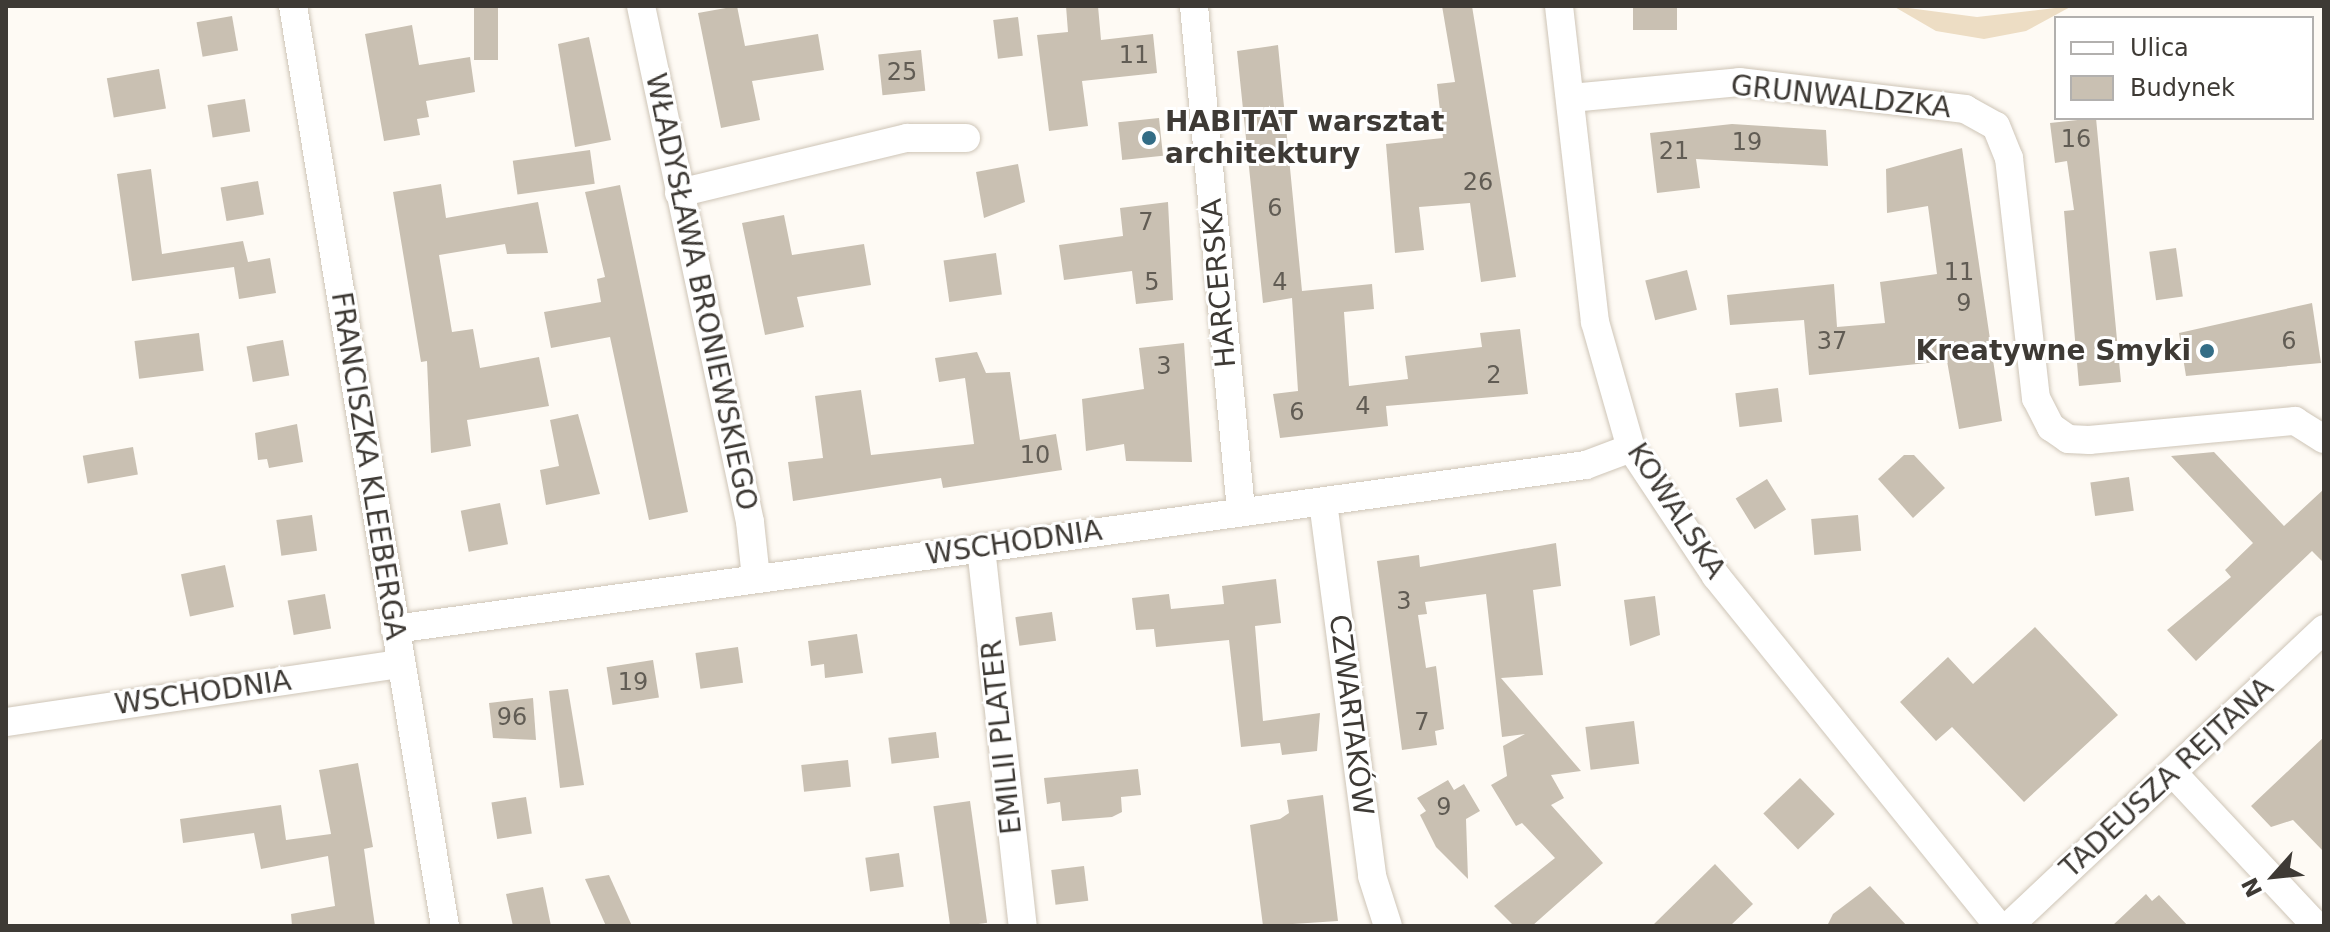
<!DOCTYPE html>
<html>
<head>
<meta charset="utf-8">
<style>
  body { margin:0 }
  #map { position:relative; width:2330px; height:932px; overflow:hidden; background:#fefaf4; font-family:"DejaVu Sans",sans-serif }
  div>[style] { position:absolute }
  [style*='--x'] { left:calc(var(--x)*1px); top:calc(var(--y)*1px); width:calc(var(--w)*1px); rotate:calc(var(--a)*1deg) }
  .green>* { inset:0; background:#edddc4 }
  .building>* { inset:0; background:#c9c0b2; transform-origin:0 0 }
  .roads { filter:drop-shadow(0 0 2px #cec5b7) drop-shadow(0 0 2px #cec5b7) }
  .minor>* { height:28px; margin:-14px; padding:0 14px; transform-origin:14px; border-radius:14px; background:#fff }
  .dots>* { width:22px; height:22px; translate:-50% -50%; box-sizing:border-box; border:4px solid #fff; border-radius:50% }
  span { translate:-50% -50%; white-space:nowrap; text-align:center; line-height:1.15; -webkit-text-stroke:6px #fff; paint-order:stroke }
  .number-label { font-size:24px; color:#615c54 }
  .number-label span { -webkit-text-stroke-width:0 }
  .street-label { font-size:28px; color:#3e3a35 }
  .poi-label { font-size:28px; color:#3e3a35; font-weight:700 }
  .left { translate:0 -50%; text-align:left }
  .right { translate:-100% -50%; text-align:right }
  .frame { position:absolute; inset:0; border:8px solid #3e3a35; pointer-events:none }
  .legend { position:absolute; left:2054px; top:16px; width:260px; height:104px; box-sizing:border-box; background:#fff; border:2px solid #b2b0ae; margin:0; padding:10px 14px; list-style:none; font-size:24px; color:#3e3a35 }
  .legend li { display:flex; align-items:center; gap:16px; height:40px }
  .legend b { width:40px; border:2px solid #b2b0ae }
  .north { position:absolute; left:2234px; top:836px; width:80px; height:80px; -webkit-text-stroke:6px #fff; paint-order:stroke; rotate:243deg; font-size:22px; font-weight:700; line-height:32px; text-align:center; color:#3e3a35 }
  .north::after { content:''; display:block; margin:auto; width:28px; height:36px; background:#3e3a35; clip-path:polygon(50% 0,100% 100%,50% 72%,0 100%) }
</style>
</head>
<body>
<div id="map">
  <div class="green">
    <i style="clip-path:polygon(1893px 6px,1977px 17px,2072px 6px,2026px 31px,1984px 39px,1936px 31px)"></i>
  </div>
  <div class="building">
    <i style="left:474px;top:6px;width:24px;height:54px"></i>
    <i style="clip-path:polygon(737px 6px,745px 46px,818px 34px,824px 70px,752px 81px,760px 120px,721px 128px,698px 13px)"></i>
    <i style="clip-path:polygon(1066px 6px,1098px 6px,1101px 40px,1153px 34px,1157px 73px,1082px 81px,1088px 126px,1049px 131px,1037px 35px,1068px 32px)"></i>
    <i style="clip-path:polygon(1442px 6px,1472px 6px,1516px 277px,1481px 282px,1470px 203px,1419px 207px,1424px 250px,1395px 253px,1386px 144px,1443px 138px,1437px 84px,1455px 82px)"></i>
    <i style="left:1633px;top:6px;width:44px;height:24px"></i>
    <i style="left:232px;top:16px;width:35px;height:36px;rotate:80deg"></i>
    <i style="left:1018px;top:17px;width:39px;height:25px;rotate:83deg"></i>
    <i style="clip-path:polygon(412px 25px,419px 65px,470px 57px,475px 92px,426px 101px,429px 117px,417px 119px,420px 135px,384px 141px,365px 34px)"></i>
    <i style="clip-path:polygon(589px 37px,611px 140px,575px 147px,558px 44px)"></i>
    <i style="clip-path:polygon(1278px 45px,1302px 291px,1372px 284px,1374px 309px,1344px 312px,1349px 386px,1408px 379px,1405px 356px,1482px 347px,1480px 333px,1520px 329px,1528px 394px,1386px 406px,1388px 426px,1280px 438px,1273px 394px,1298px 391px,1292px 298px,1263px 303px,1237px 51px)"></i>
    <i style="left:921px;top:50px;width:41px;height:43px;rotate:84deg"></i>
    <i style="left:159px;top:69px;width:40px;height:53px;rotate:80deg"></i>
    <i style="left:245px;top:99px;width:33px;height:38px;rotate:81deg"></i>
    <i style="left:1159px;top:118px;width:38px;height:41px;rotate:84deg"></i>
    <i style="clip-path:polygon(2096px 118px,2121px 382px,2079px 386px,2064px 211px,2074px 210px,2067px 161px,2055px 163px,2050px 123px)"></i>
    <i style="clip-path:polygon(1732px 124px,1826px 130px,1828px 166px,1696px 159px,1700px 188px,1657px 193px,1650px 133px)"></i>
    <i style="clip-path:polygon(1962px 148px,2002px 421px,1959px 429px,1947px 361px,1809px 375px,1804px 320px,1730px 325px,1727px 295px,1834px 284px,1837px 327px,1885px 323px,1880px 282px,1937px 274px,1928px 206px,1887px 213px,1886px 169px)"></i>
    <i style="left:590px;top:150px;width:34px;height:78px;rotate:82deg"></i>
    <i style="clip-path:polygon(1018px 164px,1025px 202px,984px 218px,976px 172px)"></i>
    <i style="clip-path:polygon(151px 169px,162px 254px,243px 241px,248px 262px,270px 258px,276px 293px,239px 299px,234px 267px,132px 281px,117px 174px)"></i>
    <i style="left:258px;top:181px;width:34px;height:38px;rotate:80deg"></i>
    <i style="clip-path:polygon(441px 184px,446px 218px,538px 202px,548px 253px,507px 254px,505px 244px,439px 255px,452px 332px,473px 329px,480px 368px,539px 357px,549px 406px,467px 420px,471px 446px,431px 453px,427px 361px,421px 362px,393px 192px)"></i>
    <i style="clip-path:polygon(620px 185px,688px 512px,649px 520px,610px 337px,551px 348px,544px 312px,601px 302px,597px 279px,605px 277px,585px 192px)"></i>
    <i style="clip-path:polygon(1168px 202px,1173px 300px,1136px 304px,1132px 271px,1064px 280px,1059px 245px,1123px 236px,1120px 208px)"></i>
    <i style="clip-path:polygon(784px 215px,792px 255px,864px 244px,871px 285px,797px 297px,804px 327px,765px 335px,742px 223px)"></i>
    <i style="left:2176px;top:248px;width:49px;height:27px;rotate:82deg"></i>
    <i style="left:996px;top:253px;width:42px;height:53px;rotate:82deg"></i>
    <i style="left:1687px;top:270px;width:41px;height:43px;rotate:76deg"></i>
    <i style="clip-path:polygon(2312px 303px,2321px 363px,2186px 376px,2179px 333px)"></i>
    <i style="left:199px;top:333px;width:38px;height:65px;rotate:83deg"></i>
    <i style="left:283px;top:340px;width:36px;height:37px;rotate:80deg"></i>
    <i style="clip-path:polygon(1184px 343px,1192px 462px,1126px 461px,1124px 444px,1086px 451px,1082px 399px,1144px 389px,1139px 348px)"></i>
    <i style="clip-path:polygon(977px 352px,986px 373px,1010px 372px,1020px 440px,1056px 434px,1062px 470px,943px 488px,941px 478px,793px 501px,788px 462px,823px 458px,815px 396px,861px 390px,871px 455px,974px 444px,965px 378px,939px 382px,935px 358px)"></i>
    <i style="left:1778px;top:388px;width:34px;height:43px;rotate:83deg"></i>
    <i style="clip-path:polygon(578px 414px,600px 494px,546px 505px,540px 470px,559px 466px,550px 420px)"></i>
    <i style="clip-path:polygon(297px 424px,303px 462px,269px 468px,267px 459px,258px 460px,255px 433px)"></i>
    <i style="left:133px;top:447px;width:28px;height:51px;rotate:80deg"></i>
    <i style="clip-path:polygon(2214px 452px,2284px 526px,2324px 489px,2324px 563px,2312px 551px,2196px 661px,2167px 630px,2231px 577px,2225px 570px,2253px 543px,2171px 456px)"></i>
    <i style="clip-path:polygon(1904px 455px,1914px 455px,1945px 488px,1913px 518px,1878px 479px)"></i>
    <i style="left:2129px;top:477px;width:34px;height:39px;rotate:82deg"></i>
    <i style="left:1767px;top:479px;width:36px;height:37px;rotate:58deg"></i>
    <i style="left:500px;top:503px;width:42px;height:40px;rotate:79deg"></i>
    <i style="left:312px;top:515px;width:36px;height:36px;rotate:82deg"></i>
    <i style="left:1858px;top:515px;width:36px;height:47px;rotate:85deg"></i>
    <i style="clip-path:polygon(1556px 543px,1561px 586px,1533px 590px,1543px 675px,1501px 678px,1581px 771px,1551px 775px,1564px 798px,1551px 805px,1603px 863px,1532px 926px,1514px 926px,1494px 906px,1555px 858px,1522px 823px,1516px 826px,1491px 785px,1507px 776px,1503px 746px,1525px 734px,1502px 737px,1486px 594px,1425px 602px,1427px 614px,1418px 615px,1426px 668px,1436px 666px,1444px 729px,1435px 731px,1437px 745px,1402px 750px,1377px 561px,1419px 555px,1420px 567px)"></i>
    <i style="left:225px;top:565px;width:43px;height:45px;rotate:78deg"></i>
    <i style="clip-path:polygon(1276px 579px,1281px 623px,1255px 626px,1263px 721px,1320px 713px,1317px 751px,1282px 755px,1280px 743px,1241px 747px,1229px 640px,1156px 647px,1154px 629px,1136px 630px,1132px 598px,1169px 594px,1171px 609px,1224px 604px,1222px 586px)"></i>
    <i style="left:325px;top:594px;width:35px;height:38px;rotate:80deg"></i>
    <i style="clip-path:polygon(1655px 596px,1660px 635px,1630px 646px,1624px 600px)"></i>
    <i style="left:1052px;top:612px;width:29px;height:37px;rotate:82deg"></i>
    <i style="clip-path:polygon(2035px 627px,2118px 715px,2024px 802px,1952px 727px,1936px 741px,1900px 702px,1948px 657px,1973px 684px)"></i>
    <i style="clip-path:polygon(857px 634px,863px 673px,825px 678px,824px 664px,811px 666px,808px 641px)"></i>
    <i style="left:738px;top:647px;width:36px;height:43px;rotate:82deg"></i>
    <i style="left:653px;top:660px;width:38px;height:47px;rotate:81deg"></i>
    <i style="clip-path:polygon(568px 689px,584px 785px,560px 788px,549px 691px)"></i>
    <i style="clip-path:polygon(533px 698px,536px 740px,493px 738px,489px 703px)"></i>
    <i style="left:1634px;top:721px;width:43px;height:49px;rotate:83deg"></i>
    <i style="left:936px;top:732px;width:26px;height:48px;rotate:83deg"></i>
    <i style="clip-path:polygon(2324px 737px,2324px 852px,2293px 820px,2271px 827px,2251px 806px)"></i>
    <i style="left:848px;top:760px;width:27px;height:47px;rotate:84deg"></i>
    <i style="clip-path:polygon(358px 763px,373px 847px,364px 849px,375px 926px,292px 926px,291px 914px,335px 906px,328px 856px,261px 869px,254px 833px,183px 843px,180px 819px,281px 805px,286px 840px,331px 834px,319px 770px)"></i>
    <i style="clip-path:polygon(1138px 769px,1141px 795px,1121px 797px,1122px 812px,1112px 817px,1062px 821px,1060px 802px,1047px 804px,1044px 778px)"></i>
    <i style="left:1800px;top:778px;width:50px;height:51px;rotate:46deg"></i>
    <i style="clip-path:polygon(1448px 780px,1454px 790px,1464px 784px,1480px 811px,1466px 819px,1468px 879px,1436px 847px,1420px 815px,1426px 811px,1417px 798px)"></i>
    <i style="clip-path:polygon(1323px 795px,1338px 921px,1263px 926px,1250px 825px,1280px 819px,1289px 813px,1287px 800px)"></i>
    <i style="left:526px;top:797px;width:37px;height:35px;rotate:81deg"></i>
    <i style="left:970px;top:801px;width:123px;height:37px;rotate:82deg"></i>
    <i style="left:899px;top:853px;width:34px;height:34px;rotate:82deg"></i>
    <i style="clip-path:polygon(1715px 864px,1753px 904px,1730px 926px,1652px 926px)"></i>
    <i style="left:1084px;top:866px;width:35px;height:33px;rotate:83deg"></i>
    <i style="clip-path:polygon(609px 875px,632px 926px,606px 926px,585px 879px)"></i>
    <i style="clip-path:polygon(1870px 886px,1907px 926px,1827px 926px,1833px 914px)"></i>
    <i style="clip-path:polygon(543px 887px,551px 926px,513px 926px,506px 894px)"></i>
    <i style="clip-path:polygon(2146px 894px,2152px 901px,2159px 895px,2188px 926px,2112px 926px)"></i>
  </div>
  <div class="roads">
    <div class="minor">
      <i style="--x:293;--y:6;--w:932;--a:80.62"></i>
      <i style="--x:641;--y:6;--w:527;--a:78.07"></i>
      <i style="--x:750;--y:522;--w:56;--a:83.9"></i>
      <i style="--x:1194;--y:6;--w:507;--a:84.68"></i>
      <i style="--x:1559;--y:6;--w:318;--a:83.5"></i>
      <i style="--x:1595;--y:322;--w:131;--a:74.1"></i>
      <i style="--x:1631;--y:448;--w:154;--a:56.4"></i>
      <i style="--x:1716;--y:576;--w:449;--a:51.1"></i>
      <i style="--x:1571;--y:98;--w:169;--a:-5.4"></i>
      <i style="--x:1739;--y:82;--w:228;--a:6.8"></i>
      <i style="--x:1965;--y:109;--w:35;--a:29"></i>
      <i style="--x:1996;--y:126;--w:35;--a:68"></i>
      <i style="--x:2009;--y:158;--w:242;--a:83.6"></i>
      <i style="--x:2036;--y:398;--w:33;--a:63"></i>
      <i style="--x:2051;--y:427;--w:21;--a:35"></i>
      <i style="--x:2068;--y:439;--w:21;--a:3"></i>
      <i style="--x:2089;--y:440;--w:207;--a:-5.3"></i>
      <i style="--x:2295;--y:421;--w:34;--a:32"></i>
      <i style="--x:679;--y:193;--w:235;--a:-13.6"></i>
      <i style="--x:907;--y:138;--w:59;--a:0"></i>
      <i style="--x:1323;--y:502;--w:377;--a:82.5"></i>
      <i style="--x:1372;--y:876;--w:52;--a:72.3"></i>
      <i style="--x:981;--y:548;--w:380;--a:83.7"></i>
      <i style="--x:395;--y:629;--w:1202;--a:-7.84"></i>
      <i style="--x:1586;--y:465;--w:48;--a:-20.7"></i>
      <i style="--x:6;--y:722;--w:398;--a:-8.4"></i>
      <i style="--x:2174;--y:774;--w:208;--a:46.9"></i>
      <i style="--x:2009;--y:926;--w:433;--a:-43.3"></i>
    </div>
  </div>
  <div class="dots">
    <i style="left:1149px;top:138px;background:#336d86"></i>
    <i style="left:2207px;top:351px;background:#336d86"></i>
  </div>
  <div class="number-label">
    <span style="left:1134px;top:56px">11</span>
    <span style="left:902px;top:73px">25</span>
    <span style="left:2076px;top:140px">16</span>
    <span style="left:1747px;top:143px">19</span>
    <span style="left:1674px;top:152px">21</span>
    <span style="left:1478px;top:183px">26</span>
    <span style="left:1275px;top:209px">6</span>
    <span style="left:1146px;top:223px">7</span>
    <span style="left:1959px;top:273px">11</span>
    <span style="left:1152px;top:283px">5</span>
    <span style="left:1280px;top:283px">4</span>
    <span style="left:1964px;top:304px">9</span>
    <span style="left:1832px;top:342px">37</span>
    <span style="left:2289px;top:342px">6</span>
    <span style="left:1164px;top:367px">3</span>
    <span style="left:1494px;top:376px">2</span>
    <span style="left:1363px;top:407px">4</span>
    <span style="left:1297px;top:413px">6</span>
    <span style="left:1035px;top:456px">10</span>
    <span style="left:1404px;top:602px">3</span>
    <span style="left:633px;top:683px">19</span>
    <span style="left:512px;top:718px">96</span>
    <span style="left:1422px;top:723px">7</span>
    <span style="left:1444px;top:808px">9</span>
  </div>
  <div class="street-label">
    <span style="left:1841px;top:97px;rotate:6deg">GRUNWALDZKA</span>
    <span style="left:1219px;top:283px;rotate:-95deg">HARCERSKA</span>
    <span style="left:701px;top:292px;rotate:78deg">WŁADYSŁAWA BRONIEWSKIEGO</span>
    <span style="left:368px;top:466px;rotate:81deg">FRANCISZKA KLEEBERGA</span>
    <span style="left:1676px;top:511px;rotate:57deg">KOWALSKA</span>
    <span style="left:1014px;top:543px;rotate:-8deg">WSCHODNIA</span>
    <span style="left:203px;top:693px;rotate:-8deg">WSCHODNIA</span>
    <span style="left:1351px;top:715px;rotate:83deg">CZWARTAKÓW</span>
    <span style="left:1002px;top:737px;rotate:-96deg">EMILII PLATER</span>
    <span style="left:2167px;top:778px;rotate:-43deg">TADEUSZA REJTANA</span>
  </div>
  <div class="poi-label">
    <span class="left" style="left:1165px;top:138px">HABITAT warsztat<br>architektury</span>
    <span class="right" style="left:2191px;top:351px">Kreatywne Smyki</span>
  </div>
  <div class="frame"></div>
  <ul class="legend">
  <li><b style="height:10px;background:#fff"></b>Ulica</li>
  <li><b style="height:22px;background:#c9c0b2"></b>Budynek</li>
  </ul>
  <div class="north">N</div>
</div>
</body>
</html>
